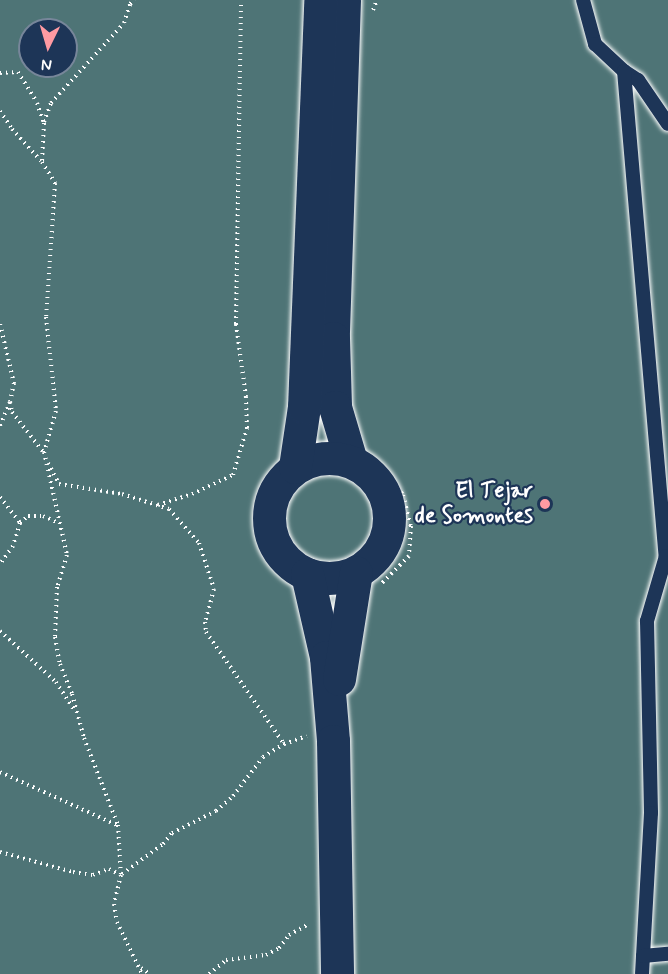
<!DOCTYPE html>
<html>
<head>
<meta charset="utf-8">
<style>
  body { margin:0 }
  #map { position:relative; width:668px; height:974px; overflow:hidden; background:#314568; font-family:Mynerve,sans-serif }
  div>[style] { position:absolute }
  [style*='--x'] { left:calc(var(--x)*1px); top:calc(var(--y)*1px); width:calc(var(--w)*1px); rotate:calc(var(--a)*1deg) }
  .green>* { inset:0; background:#4e7476 }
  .path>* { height:4px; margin-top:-2px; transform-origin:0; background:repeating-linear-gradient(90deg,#fff 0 1.5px,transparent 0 6px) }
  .roads { filter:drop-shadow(0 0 2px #fff) drop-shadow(0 0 2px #fff) }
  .service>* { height:14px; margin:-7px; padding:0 7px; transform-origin:7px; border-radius:7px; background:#1d3557 }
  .tertiary>* { height:33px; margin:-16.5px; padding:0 16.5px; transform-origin:16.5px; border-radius:16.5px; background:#1d3557 }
  .tertiary>.ring { margin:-16.5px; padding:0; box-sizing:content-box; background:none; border:33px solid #1d3557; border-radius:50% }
  .dots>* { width:16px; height:16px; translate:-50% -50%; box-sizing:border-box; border:3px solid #1d3557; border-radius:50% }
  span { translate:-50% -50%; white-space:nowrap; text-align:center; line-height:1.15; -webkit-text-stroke:4.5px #1d3557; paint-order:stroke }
  .poi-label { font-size:22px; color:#fff; font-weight:700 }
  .right { translate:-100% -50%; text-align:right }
  .north { position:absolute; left:18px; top:18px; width:60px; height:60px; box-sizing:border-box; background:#1d3557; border:2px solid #77869a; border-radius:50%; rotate:185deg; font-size:16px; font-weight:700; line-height:24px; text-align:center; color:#fff }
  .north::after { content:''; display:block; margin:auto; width:21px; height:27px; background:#ff9aa2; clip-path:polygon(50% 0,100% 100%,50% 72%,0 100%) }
</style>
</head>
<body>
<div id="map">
  <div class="green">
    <i style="clip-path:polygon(evenodd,0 0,668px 0,668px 974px,0 974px,0 0,30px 30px,66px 30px,66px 66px,30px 66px,30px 30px)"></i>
  </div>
  <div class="path">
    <i style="--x:373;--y:10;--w:11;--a:-68"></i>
    <i style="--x:0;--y:73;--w:18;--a:-3"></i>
    <i style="--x:18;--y:72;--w:36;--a:58"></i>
    <i style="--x:37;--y:103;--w:21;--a:71"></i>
    <i style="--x:44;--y:123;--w:39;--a:93"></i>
    <i style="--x:42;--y:162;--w:25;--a:58"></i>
    <i style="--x:55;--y:183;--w:134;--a:93.8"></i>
    <i style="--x:46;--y:317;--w:95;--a:83.9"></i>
    <i style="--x:56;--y:411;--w:43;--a:106.3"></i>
    <i style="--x:44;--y:452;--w:106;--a:77.4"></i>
    <i style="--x:67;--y:555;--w:34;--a:107"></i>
    <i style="--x:57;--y:587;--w:50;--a:92.3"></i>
    <i style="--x:55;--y:637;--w:27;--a:80"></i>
    <i style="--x:60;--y:664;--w:32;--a:68"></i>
    <i style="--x:72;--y:694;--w:46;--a:74.7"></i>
    <i style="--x:84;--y:738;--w:93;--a:68.7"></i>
    <i style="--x:118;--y:825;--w:50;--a:86.6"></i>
    <i style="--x:121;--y:875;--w:30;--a:104"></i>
    <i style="--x:114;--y:904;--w:18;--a:81"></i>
    <i style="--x:117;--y:922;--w:58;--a:64.3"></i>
    <i style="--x:0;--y:111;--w:22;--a:56"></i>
    <i style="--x:12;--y:129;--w:43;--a:47.8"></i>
    <i style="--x:44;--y:122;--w:20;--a:-70"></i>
    <i style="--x:51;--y:103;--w:108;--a:-47.6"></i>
    <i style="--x:124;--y:23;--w:20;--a:-72"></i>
    <i style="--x:130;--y:4;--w:6;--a:-45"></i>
    <i style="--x:0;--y:324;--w:61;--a:76.7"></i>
    <i style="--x:14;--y:383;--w:19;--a:102"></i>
    <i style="--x:10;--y:402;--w:26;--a:113"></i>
    <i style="--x:10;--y:402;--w:10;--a:79"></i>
    <i style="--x:12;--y:412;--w:52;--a:52"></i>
    <i style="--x:48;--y:463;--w:24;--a:62"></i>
    <i style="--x:59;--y:484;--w:64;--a:9"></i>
    <i style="--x:122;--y:494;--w:49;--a:17.7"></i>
    <i style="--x:169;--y:509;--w:45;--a:48.6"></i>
    <i style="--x:199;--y:543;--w:48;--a:71.9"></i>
    <i style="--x:214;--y:589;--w:34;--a:105"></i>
    <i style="--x:205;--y:622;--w:10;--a:84"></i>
    <i style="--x:206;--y:632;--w:136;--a:55.1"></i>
    <i style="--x:378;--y:465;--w:39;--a:50"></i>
    <i style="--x:403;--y:495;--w:32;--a:76"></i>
    <i style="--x:411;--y:526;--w:30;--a:94"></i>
    <i style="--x:409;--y:556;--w:38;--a:135"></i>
    <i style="--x:0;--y:497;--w:33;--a:52"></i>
    <i style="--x:20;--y:523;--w:24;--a:107"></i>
    <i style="--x:13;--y:546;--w:22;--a:126"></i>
    <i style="--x:158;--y:505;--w:36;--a:-18"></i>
    <i style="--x:192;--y:494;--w:45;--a:-24.9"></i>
    <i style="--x:233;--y:475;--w:49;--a:-73.4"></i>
    <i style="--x:247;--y:428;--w:31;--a:-92"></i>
    <i style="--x:246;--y:397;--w:74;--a:-97.8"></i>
    <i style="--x:236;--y:324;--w:324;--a:-89.1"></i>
    <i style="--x:20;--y:523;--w:11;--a:-41"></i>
    <i style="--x:28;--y:516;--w:15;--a:0"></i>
    <i style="--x:43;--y:516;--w:17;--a:24"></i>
    <i style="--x:0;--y:631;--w:76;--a:42.3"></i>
    <i style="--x:56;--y:682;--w:35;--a:57"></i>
    <i style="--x:0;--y:772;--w:128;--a:24.4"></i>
    <i style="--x:0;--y:852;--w:76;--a:15.3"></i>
    <i style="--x:73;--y:872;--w:20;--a:9"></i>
    <i style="--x:93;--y:875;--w:17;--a:-21"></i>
    <i style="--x:109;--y:869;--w:13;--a:27"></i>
    <i style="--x:122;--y:874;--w:51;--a:-36.2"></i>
    <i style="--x:163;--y:844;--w:14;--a:-51"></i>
    <i style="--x:172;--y:833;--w:49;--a:-26.6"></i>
    <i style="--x:216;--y:811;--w:23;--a:-41"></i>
    <i style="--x:233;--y:796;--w:49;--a:-52.4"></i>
    <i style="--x:263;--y:757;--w:25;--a:-32"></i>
    <i style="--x:284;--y:744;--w:24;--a:-19"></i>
    <i style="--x:141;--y:968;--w:11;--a:34"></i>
    <i style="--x:209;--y:974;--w:22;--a:-39"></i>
    <i style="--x:226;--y:960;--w:40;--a:-7.1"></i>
    <i style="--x:266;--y:955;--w:15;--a:-28"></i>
    <i style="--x:279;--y:948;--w:16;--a:-52"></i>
    <i style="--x:289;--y:935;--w:23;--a:-29"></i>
  </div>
  <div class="roads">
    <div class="service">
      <i style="--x:583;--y:0;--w:46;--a:74.7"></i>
      <i style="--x:595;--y:44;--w:40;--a:43"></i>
      <i style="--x:624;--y:71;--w:17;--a:33"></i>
      <i style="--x:638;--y:80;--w:53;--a:55.7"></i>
      <i style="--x:624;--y:71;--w:487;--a:85.1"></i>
      <i style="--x:666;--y:556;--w:68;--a:106.3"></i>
      <i style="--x:647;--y:621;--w:192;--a:88.8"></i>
      <i style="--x:651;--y:813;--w:161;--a:93.2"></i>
      <i style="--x:643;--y:956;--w:25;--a:-5"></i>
    </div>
    <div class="tertiary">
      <i style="--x:344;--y:0;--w:338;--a:91.9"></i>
      <i style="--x:333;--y:338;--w:69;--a:88.3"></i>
      <i style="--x:335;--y:407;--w:56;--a:73.5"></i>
      <i class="ring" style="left:269px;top:458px;width:87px;height:87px"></i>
      <i style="--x:295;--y:467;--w:61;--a:-81.5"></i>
      <i style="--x:304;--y:407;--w:407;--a:-87.7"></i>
      <i style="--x:307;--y:574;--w:85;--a:77.1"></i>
      <i style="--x:326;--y:657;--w:84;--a:85.2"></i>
      <i style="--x:333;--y:741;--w:233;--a:89"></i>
      <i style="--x:339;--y:679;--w:108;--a:-81"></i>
    </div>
  </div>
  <div class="dots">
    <i style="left:545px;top:504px;background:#ff9aa2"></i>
  </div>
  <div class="poi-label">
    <span class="right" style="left:533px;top:504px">El Tejar<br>de Somontes</span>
  </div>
  <div class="north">N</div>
</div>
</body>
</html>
